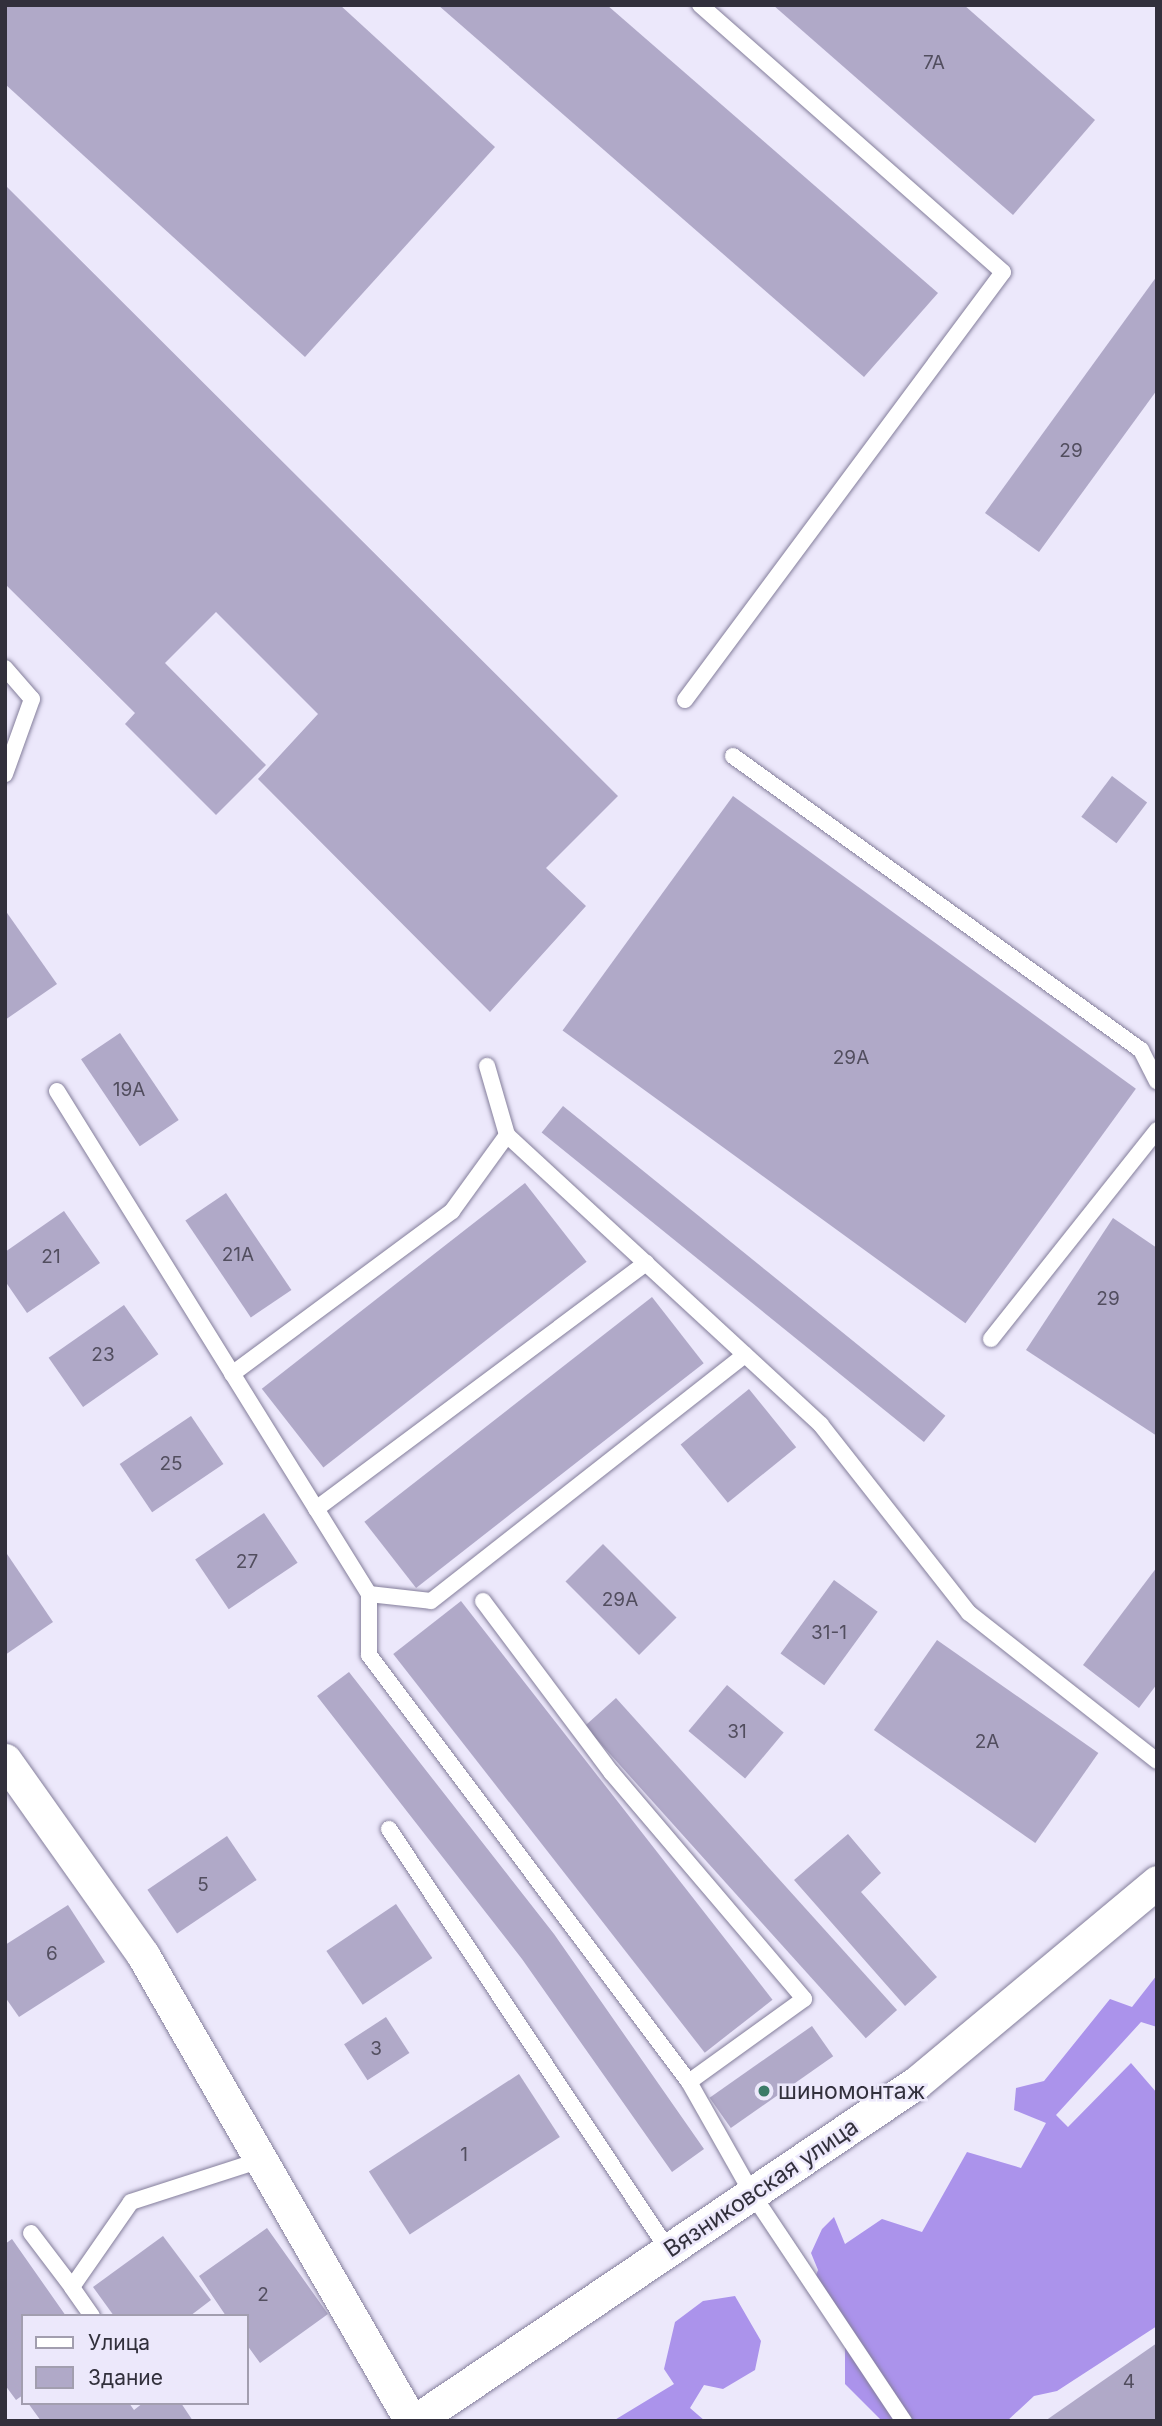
<!DOCTYPE html>
<html>
<head>
<meta charset="utf-8">
<style>
  body { margin:0 }
  #map { position:relative; width:1162px; height:2426px; overflow:hidden; background:#ece8fb; font-family:Inter,sans-serif }
  div>[style] { position:absolute }
  [style*='--x'] { left:calc(var(--x)*1px); top:calc(var(--y)*1px); width:calc(var(--w)*1px); rotate:calc(var(--a)*1deg) }
  .forest>* { inset:0; background:#ab93eb }
  .building>* { inset:0; background:#b0a9c8; transform-origin:0 0 }
  .roads { filter:drop-shadow(0 0 2px #847e9b) drop-shadow(0 0 2px #847e9b) }
  .lane>* { height:16px; margin:-8px; padding:0 8px; transform-origin:8px; border-radius:8px; background:#fff }
  .street>* { height:33px; margin:-16.5px; padding:0 16.5px; transform-origin:16.5px; border-radius:16.5px; background:#fff }
  .dots>* { width:19px; height:19px; translate:-50% -50%; box-sizing:border-box; border:4px solid #ece8fb; border-radius:50% }
  span { translate:-50% -50%; white-space:nowrap; text-align:center; line-height:1.15; -webkit-text-stroke:5px #ece8fb; paint-order:stroke }
  .number-label { font-size:19px; color:#524e5f }
  .number-label span { -webkit-text-stroke-width:0 }
  .poi-label { font-size:23px; color:#32303c }
  .left { translate:0 -50%; text-align:left }
  .street-label { font-size:23px; color:#32303c }
  .frame { position:absolute; inset:0; border:7px solid #32303c; pointer-events:none }
  .legend { position:absolute; left:21px; top:2314px; width:228px; height:91px; box-sizing:border-box; background:#ece8fb; border:2px solid #a29eaf; margin:0; padding:9px 12px; list-style:none; font-size:21px; color:#32303c }
  .legend li { display:flex; align-items:center; gap:14px; height:35px }
  .legend b { width:35px; border:2px solid #a29eaf }
</style>
</head>
<body>
<div id="map">
  <div class="forest">
    <i style="clip-path:polygon(1157px 1975px,1157px 2027px,1141px 2022px,1056px 2115px,1068px 2127px,1131px 2063px,1157px 2093px,1157px 2326px,1057px 2391px,1034px 2396px,1007px 2421px,882px 2421px,845px 2384px,845px 2346px,809px 2294px,818px 2270px,811px 2253px,822px 2229px,834px 2217px,845px 2244px,882px 2219px,922px 2232px,967px 2152px,1021px 2168px,1046px 2123px,1014px 2110px,1016px 2088px,1044px 2081px,1110px 1999px,1132px 2007px)"></i>
    <i style="clip-path:polygon(735px 2296px,761px 2341px,755px 2370px,723px 2389px,704px 2385px,690px 2408px,705px 2421px,613px 2421px,674px 2384px,664px 2369px,675px 2322px,703px 2301px)"></i>
  </div>
  <div class="building">
    <i style="clip-path:polygon(5px 5px,340px 5px,495px 147px,305px 357px,5px 84px)"></i>
    <i style="clip-path:polygon(438px 5px,607px 5px,938px 293px,864px 377px)"></i>
    <i style="clip-path:polygon(773px 5px,964px 5px,1095px 120px,1013px 215px)"></i>
    <i style="clip-path:polygon(5px 185px,618px 796px,546px 868px,586px 906px,490px 1012px,258px 779px,318px 714px,216px 612px,165px 663px,266px 765px,216px 815px,125px 724px,135px 713px,5px 584px)"></i>
    <i style="clip-path:polygon(1157px 276px,1157px 390px,1039px 552px,985px 513px)"></i>
    <i style="left:1112px;top:776px;width:44px;height:51px;rotate:37deg"></i>
    <i style="left:733px;top:796px;width:498px;height:290px;rotate:36deg"></i>
    <i style="clip-path:polygon(5px 910px,57px 984px,5px 1020px)"></i>
    <i style="left:120px;top:1033px;width:105px;height:47px;rotate:56deg"></i>
    <i style="left:563px;top:1106px;width:492px;height:34px;rotate:39deg"></i>
    <i style="left:525px;top:1183px;width:100px;height:334px;rotate:52deg"></i>
    <i style="left:226px;top:1193px;width:117px;height:49px;rotate:56deg"></i>
    <i style="clip-path:polygon(64px 1211px,100px 1263px,27px 1313px,5px 1281px,5px 1252px)"></i>
    <i style="clip-path:polygon(1113px 1218px,1157px 1248px,1157px 1436px,1026px 1350px)"></i>
    <i style="left:652px;top:1297px;width:84px;height:365px;rotate:52deg"></i>
    <i style="left:124px;top:1305px;width:60px;height:92px;rotate:55deg"></i>
    <i style="left:749px;top:1389px;width:75px;height:88px;rotate:51deg"></i>
    <i style="left:191px;top:1416px;width:58px;height:86px;rotate:56deg"></i>
    <i style="left:264px;top:1513px;width:60px;height:83px;rotate:56deg"></i>
    <i style="left:603px;top:1544px;width:104px;height:53px;rotate:45deg"></i>
    <i style="clip-path:polygon(5px 1551px,53px 1622px,5px 1655px)"></i>
    <i style="clip-path:polygon(1157px 1567px,1157px 1684px,1139px 1708px,1083px 1665px)"></i>
    <i style="left:834px;top:1580px;width:54px;height:91px;rotate:36deg"></i>
    <i style="left:461px;top:1601px;width:506px;height:86px;rotate:52deg"></i>
    <i style="left:937px;top:1640px;width:197px;height:110px;rotate:35deg"></i>
    <i style="clip-path:polygon(349px 1672px,554px 1934px,704px 2149px,672px 2172px,522px 1959px,317px 1696px)"></i>
    <i style="left:727px;top:1685px;width:74px;height:60px;rotate:40deg"></i>
    <i style="left:616px;top:1698px;width:420px;height:42px;rotate:48deg"></i>
    <i style="clip-path:polygon(848px 1834px,881px 1873px,861px 1892px,937px 1977px,905px 2006px,794px 1880px)"></i>
    <i style="left:227px;top:1836px;width:53px;height:96px;rotate:56deg"></i>
    <i style="left:396px;top:1904px;width:65px;height:84px;rotate:56deg"></i>
    <i style="clip-path:polygon(68px 1905px,105px 1962px,19px 2017px,5px 1997px,5px 1945px)"></i>
    <i style="left:386px;top:2017px;width:43px;height:50px;rotate:57deg"></i>
    <i style="left:812px;top:2026px;width:37px;height:125px;rotate:55deg"></i>
    <i style="left:519px;top:2074px;width:75px;height:179px;rotate:57deg"></i>
    <i style="clip-path:polygon(267px 2228px,328px 2314px,260px 2363px,247px 2345px,247px 2316px,226px 2316px,199px 2276px)"></i>
    <i style="clip-path:polygon(163px 2236px,211px 2300px,190px 2316px,114px 2316px,93px 2287px)"></i>
    <i style="clip-path:polygon(12px 2239px,66px 2316px,23px 2316px,23px 2395px,16px 2400px,5px 2385px,5px 2244px)"></i>
    <i style="clip-path:polygon(1157px 2343px,1157px 2421px,1045px 2421px)"></i>
    <i style="clip-path:polygon(28px 2403px,129px 2403px,134px 2410px,143px 2403px,181px 2403px,193px 2421px,41px 2421px)"></i>
  </div>
  <div class="roads">
    <div class="lane">
      <i style="--x:5;--y:668;--w:41;--a:48.9"></i>
      <i style="--x:32;--y:699;--w:80;--a:109.8"></i>
      <i style="--x:685;--y:700;--w:533;--a:-53.39"></i>
      <i style="--x:1003;--y:272;--w:404;--a:-138.6"></i>
      <i style="--x:733;--y:756;--w:503;--a:35.78"></i>
      <i style="--x:1141;--y:1050;--w:35;--a:63"></i>
      <i style="--x:487;--y:1066;--w:72;--a:73.8"></i>
      <i style="--x:507;--y:1135;--w:427;--a:42.7"></i>
      <i style="--x:821;--y:1425;--w:239;--a:51.8"></i>
      <i style="--x:969;--y:1613;--w:239;--a:38.2"></i>
      <i style="--x:57;--y:1091;--w:592;--a:58.19"></i>
      <i style="--x:369;--y:1594;--w:61;--a:90"></i>
      <i style="--x:369;--y:1655;--w:534;--a:53.15"></i>
      <i style="--x:689;--y:2082;--w:130;--a:60.5"></i>
      <i style="--x:753;--y:2195;--w:272;--a:56.3"></i>
      <i style="--x:991;--y:1339;--w:267;--a:-51.5"></i>
      <i style="--x:232;--y:1374;--w:274;--a:-36.5"></i>
      <i style="--x:452;--y:1211;--w:94;--a:-54.1"></i>
      <i style="--x:316;--y:1509;--w:412;--a:-36.7"></i>
      <i style="--x:369;--y:1594;--w:62;--a:6.4"></i>
      <i style="--x:431;--y:1601;--w:399;--a:-38.1"></i>
      <i style="--x:483;--y:1601;--w:214;--a:53.2"></i>
      <i style="--x:611;--y:1772;--w:298;--a:49.6"></i>
      <i style="--x:804;--y:1999;--w:142;--a:144.2"></i>
      <i style="--x:389;--y:1829;--w:506;--a:56.44"></i>
      <i style="--x:31;--y:2233;--w:68;--a:52.8"></i>
      <i style="--x:92;--y:2316;--w:35;--a:-125"></i>
      <i style="--x:72;--y:2287;--w:103;--a:-55.2"></i>
      <i style="--x:131;--y:2202;--w:137;--a:-17.9"></i>
    </div>
    <div class="street">
      <i style="--x:5;--y:1760;--w:239;--a:54.7"></i>
      <i style="--x:143;--y:1955;--w:538;--a:60.1"></i>
      <i style="--x:415;--y:2421;--w:604;--a:-34.01"></i>
      <i style="--x:916;--y:2083;--w:314;--a:-39.8"></i>
    </div>
  </div>
  <div class="dots">
    <i style="left:764px;top:2091px;background:#3c7b68"></i>
  </div>
  <div class="number-label">
    <span style="left:934px;top:63px">7А</span>
    <span style="left:1071px;top:451px">29</span>
    <span style="left:851px;top:1058px">29А</span>
    <span style="left:129px;top:1090px">19А</span>
    <span style="left:238px;top:1255px">21А</span>
    <span style="left:51px;top:1257px">21</span>
    <span style="left:1108px;top:1299px">29</span>
    <span style="left:103px;top:1355px">23</span>
    <span style="left:171px;top:1464px">25</span>
    <span style="left:247px;top:1562px">27</span>
    <span style="left:620px;top:1600px">29А</span>
    <span style="left:829px;top:1633px">31-1</span>
    <span style="left:737px;top:1732px">31</span>
    <span style="left:987px;top:1742px">2А</span>
    <span style="left:203px;top:1885px">5</span>
    <span style="left:52px;top:1954px">6</span>
    <span style="left:376px;top:2049px">3</span>
    <span style="left:464px;top:2155px">1</span>
    <span style="left:263px;top:2295px">2</span>
    <span style="left:1129px;top:2382px">4</span>
  </div>
  <div class="poi-label">
    <span class="left" style="left:778px;top:2091px">шиномонтаж</span>
  </div>
  <div class="street-label">
    <span style="left:761px;top:2188px;rotate:-34deg">Вязниковская улица</span>
  </div>
  <div class="frame"></div>
  <ul class="legend">
  <li><b style="height:9px;background:#fff"></b>Улица</li>
  <li><b style="height:19px;background:#b0a9c8"></b>Здание</li>
  </ul>
</div>
</body>
</html>
